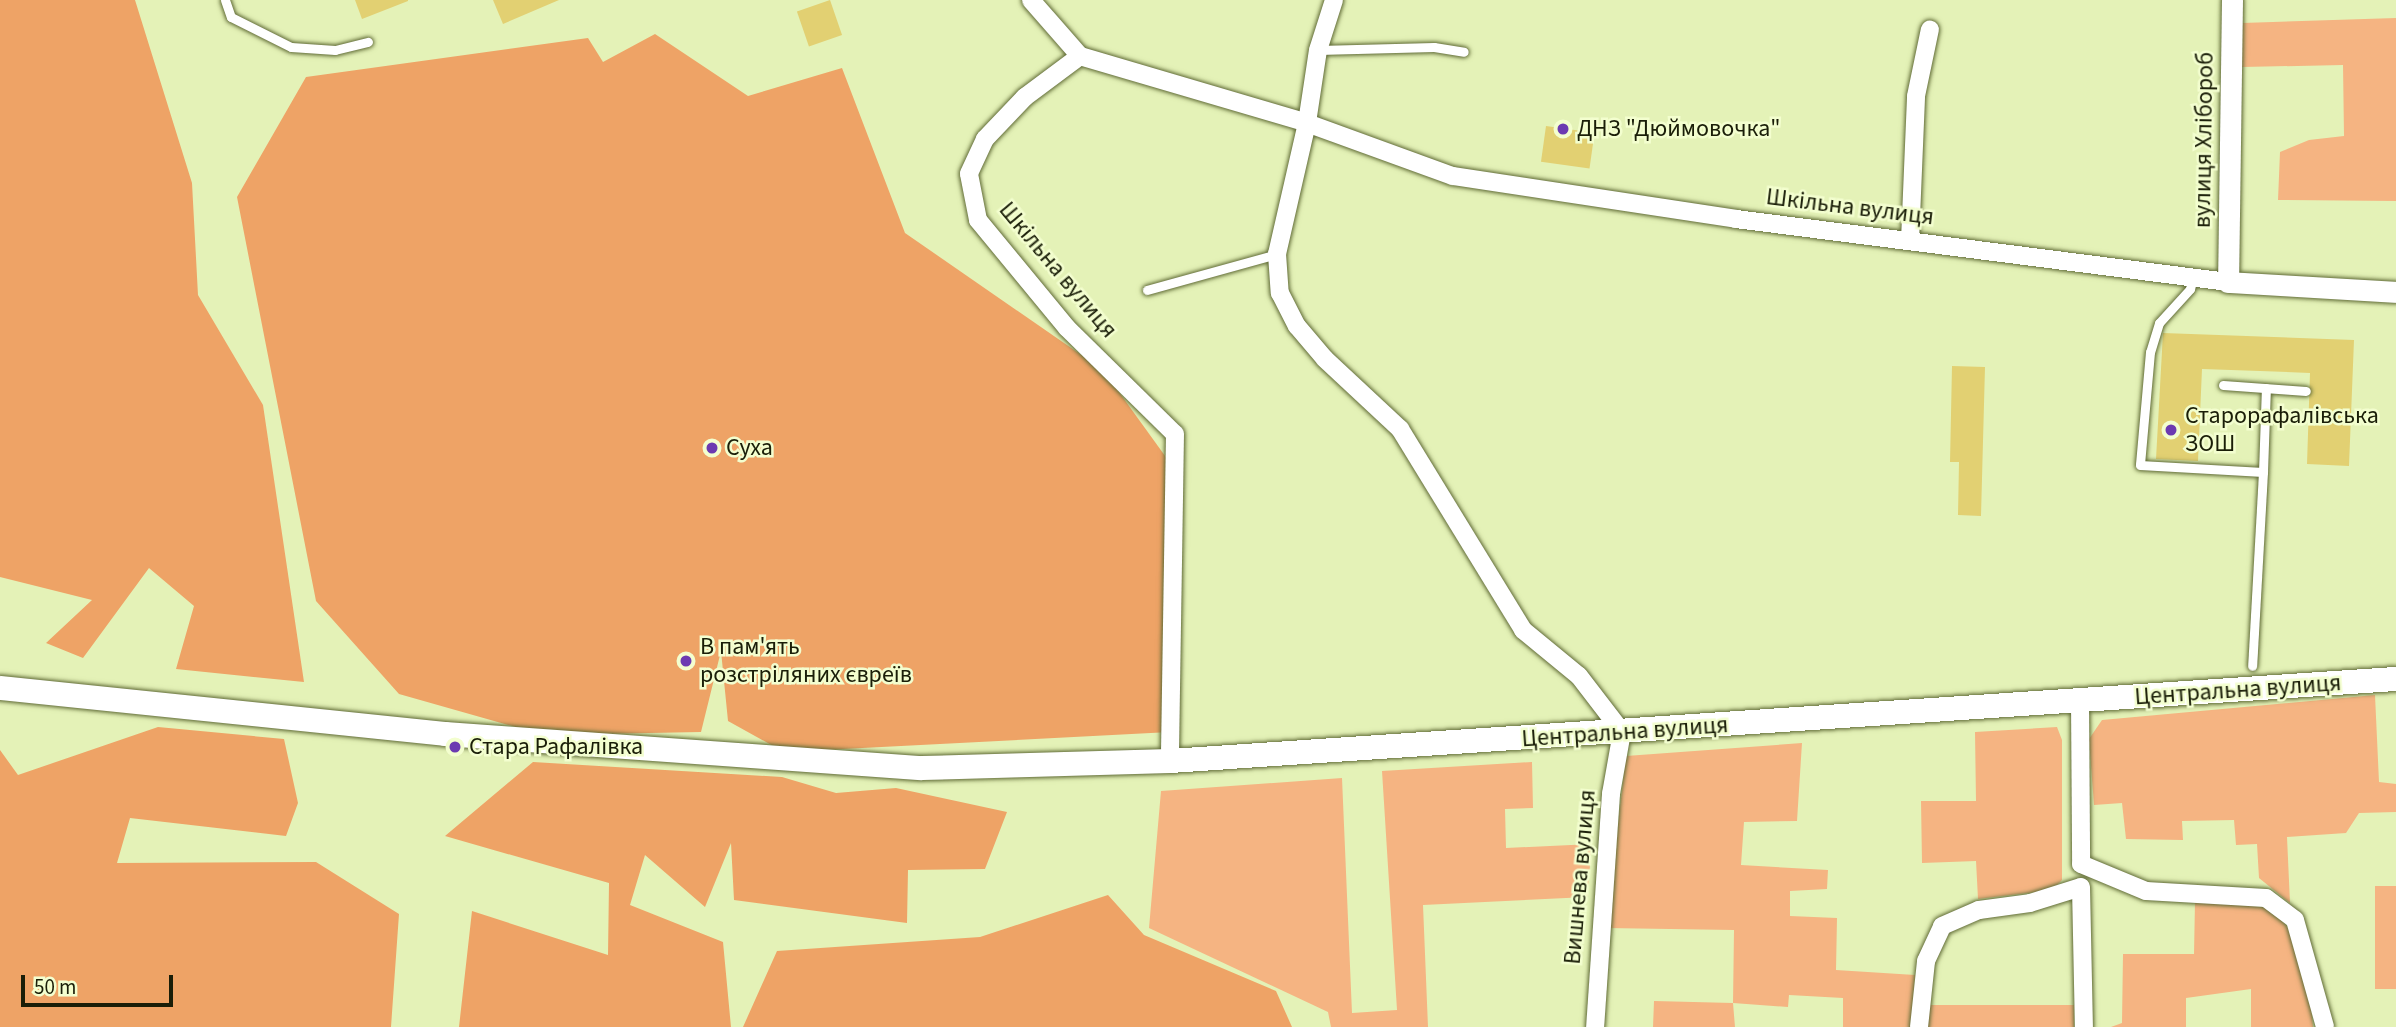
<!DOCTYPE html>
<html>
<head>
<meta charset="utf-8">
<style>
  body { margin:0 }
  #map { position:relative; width:2396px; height:1027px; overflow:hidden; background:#e4f2b7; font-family:"Source Sans 3",sans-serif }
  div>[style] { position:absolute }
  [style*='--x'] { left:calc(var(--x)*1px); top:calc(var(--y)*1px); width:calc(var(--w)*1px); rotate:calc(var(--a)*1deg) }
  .green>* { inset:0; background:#f5b482; transform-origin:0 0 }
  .forest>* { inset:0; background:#eea366 }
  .building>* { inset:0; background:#e2d072; transform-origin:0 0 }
  .roads { filter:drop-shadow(0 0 2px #606b36) drop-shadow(0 0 2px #606b36) }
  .service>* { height:9px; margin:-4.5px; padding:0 4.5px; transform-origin:4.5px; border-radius:4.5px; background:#fff }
  .minor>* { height:18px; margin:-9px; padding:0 9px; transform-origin:9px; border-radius:9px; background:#fff }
  .tertiary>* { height:21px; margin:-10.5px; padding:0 10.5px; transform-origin:10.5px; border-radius:10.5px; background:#fff }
  .secondary>* { height:24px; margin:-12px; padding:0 12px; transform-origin:12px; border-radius:12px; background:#fff }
  .dots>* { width:19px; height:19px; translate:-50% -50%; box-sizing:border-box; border:4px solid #f3fecf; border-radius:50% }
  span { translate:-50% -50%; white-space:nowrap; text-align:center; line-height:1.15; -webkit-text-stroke:5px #f3fecf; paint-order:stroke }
  .poi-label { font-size:24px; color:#1a1e08 }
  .left { translate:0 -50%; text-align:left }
  .street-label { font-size:24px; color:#1a1e08 }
  .scale { position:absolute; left:21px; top:975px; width:152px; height:32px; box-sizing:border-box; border:4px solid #1a1e08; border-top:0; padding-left:9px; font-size:21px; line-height:24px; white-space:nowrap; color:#1a1e08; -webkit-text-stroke:5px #f3fecf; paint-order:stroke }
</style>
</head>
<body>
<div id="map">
  <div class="green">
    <i style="clip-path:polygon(2396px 18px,2396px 201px,2278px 200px,2280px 152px,2309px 140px,2344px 136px,2343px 65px,2242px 67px,2242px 23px)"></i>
    <i style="clip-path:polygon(2375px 695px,2379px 782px,2396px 784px,2396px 812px,2359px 813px,2346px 833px,2287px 837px,2290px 903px,2259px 878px,2257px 844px,2236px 845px,2234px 820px,2182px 821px,2183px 840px,2126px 839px,2122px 803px,2094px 805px,2089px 739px,2102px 720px)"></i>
    <i style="clip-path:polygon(2057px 727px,2062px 740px,2062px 880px,2052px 890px,1978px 899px,1976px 861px,1922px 863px,1921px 801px,1976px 801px,1975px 732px)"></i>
    <i style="clip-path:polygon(1802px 743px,1797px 821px,1744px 822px,1741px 865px,1828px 870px,1827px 889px,1790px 891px,1790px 916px,1837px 918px,1836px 970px,1915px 975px,1911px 1027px,1843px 1027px,1843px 998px,1789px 995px,1788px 1007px,1733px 1003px,1735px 1027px,1653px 1027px,1654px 1001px,1733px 1003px,1734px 930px,1606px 928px,1626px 756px)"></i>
    <i style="clip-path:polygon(1532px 762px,1533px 808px,1505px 809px,1506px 848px,1592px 844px,1587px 897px,1423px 905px,1428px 1027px,1331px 1027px,1328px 1012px,1149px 928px,1161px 791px,1342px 778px,1352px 1013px,1397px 1010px,1382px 771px)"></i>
    <i style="left:2375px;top:886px;width:21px;height:103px"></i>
    <i style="clip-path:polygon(2195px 902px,2271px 907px,2291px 932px,2310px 993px,2313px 1027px,2251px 1027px,2251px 989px,2186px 998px,2186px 1027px,2111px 1027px,2122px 1023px,2123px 954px,2194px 954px)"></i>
    <i style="left:1925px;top:1005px;width:149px;height:22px"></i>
  </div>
  <div class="forest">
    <i style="clip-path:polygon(0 0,135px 0,192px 183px,198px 295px,263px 405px,304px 682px,176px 669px,194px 606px,149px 568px,83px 658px,46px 643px,92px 600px,0 577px)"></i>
    <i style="clip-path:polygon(655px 34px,748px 96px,842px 68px,905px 233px,1103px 370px,1181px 478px,1170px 732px,784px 752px,728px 721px,721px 651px,701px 732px,544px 735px,399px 694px,316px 601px,237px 197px,306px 77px,588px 38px,603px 62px)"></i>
    <i style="clip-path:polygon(158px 727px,284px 739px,298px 803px,286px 836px,130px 818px,117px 863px,316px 862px,399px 914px,391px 1027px,0 1027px,0 750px,18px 775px)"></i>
    <i style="clip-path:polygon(533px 762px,782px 777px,836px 793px,896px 788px,1007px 812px,985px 869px,908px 870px,907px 923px,734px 900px,731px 843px,705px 907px,645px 855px,630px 905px,723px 942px,731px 1027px,459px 1027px,472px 911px,608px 955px,609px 883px,445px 836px)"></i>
    <i style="clip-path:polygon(1108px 895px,1144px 935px,1276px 991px,1292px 1027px,743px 1027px,777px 951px,980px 937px)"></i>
  </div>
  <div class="building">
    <i style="clip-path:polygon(355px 0,408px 0,408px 1px,362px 19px)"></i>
    <i style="clip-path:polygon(493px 0,559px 0,503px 24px)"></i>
    <i style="left:830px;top:0;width:37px;height:35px;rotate:71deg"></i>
    <i style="left:1546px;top:126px;width:49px;height:36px;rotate:8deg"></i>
    <i style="clip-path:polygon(2163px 333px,2354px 340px,2349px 466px,2307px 464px,2310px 373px,2260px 371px,2202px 369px,2198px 461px,2156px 459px)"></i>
    <i style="clip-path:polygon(1952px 366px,1985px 367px,1981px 516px,1958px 515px,1959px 462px,1950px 462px)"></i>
  </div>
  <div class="roads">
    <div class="service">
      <i style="--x:225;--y:0;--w:18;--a:71"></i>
      <i style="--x:231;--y:17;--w:67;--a:26.6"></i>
      <i style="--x:291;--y:47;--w:44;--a:3.9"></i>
      <i style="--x:335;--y:50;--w:34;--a:-14"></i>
      <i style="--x:1318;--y:50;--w:116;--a:-1.5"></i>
      <i style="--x:1434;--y:47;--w:30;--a:9"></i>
      <i style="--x:2193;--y:277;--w:12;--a:104"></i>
      <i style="--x:2190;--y:289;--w:46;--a:132.4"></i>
      <i style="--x:2159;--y:323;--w:30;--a:107"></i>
      <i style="--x:2150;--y:352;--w:113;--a:95.1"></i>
      <i style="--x:2140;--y:465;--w:123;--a:3.3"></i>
      <i style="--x:2263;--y:472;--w:194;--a:93.2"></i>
      <i style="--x:1147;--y:290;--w:135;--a:-15.5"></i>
      <i style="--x:2223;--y:385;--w:83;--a:4.1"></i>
      <i style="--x:2263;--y:472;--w:84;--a:-88"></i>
    </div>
    <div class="minor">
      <i style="--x:1031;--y:0;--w:74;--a:48.8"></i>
      <i style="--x:1334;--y:0;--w:52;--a:107.7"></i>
      <i style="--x:1318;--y:50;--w:74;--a:98.6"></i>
      <i style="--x:1307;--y:123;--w:134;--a:102.9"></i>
      <i style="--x:1277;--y:254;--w:39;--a:86"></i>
      <i style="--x:1280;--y:293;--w:37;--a:63"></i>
      <i style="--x:1297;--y:326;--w:43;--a:49.7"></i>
      <i style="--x:1325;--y:359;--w:103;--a:43"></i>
      <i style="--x:1400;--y:429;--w:236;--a:58.5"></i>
      <i style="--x:1523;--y:630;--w:72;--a:39.4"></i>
      <i style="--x:1579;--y:676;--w:71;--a:52.5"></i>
      <i style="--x:1622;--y:732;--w:63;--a:100.1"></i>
      <i style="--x:1611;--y:794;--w:234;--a:93.9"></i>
      <i style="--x:1080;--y:56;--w:237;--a:16.4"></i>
      <i style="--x:1307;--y:123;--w:155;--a:20"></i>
      <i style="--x:1453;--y:176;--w:286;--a:8.6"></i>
      <i style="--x:1736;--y:219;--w:496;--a:7.3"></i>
      <i style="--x:1080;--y:56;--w:69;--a:143.3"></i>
      <i style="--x:1025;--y:97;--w:58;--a:133.6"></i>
      <i style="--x:985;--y:139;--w:38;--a:115"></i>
      <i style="--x:969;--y:174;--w:47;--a:78.9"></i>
      <i style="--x:978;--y:220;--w:140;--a:50.5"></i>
      <i style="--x:1067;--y:328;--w:151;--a:44.5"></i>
      <i style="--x:1175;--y:434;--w:327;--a:90.9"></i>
      <i style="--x:1910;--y:241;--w:145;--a:-87.6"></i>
      <i style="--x:1916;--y:96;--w:68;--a:-78.2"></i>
      <i style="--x:2080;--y:701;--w:163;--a:89.6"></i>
      <i style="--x:2081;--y:864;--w:70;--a:22.6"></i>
      <i style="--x:2146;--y:891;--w:120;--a:3.3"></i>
      <i style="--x:2266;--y:898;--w:36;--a:37"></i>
      <i style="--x:2295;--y:920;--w:111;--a:74.3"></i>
      <i style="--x:1919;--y:1027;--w:66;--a:-83.9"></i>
      <i style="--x:1926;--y:961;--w:38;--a:-65"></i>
      <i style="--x:1942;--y:926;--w:40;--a:-23.4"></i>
      <i style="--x:1979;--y:910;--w:51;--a:-7.8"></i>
      <i style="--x:2030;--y:903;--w:53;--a:-17.4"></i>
      <i style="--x:2081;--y:887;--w:140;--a:88.8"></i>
    </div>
    <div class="tertiary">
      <i style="--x:2232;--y:0;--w:282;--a:90.8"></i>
      <i style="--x:2228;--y:282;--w:168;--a:3.4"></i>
    </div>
    <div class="secondary">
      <i style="--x:0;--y:688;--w:447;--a:5.9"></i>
      <i style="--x:445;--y:734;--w:478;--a:4.1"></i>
      <i style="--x:922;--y:768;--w:248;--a:-1.6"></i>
      <i style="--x:1170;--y:761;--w:1229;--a:-3.83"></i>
    </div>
  </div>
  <div class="dots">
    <i style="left:1563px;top:129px;background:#6c3ab1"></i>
    <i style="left:2171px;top:430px;background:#6c3ab1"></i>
    <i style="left:712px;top:448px;background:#6c3ab1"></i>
    <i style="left:686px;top:661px;background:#6c3ab1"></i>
    <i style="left:455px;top:747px;background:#6c3ab1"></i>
  </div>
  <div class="poi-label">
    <span class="left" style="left:1577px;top:129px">ДНЗ "Дюймовочка"</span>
    <span class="left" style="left:2185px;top:430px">Старорафалівська<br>ЗОШ</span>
    <span class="left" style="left:726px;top:448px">Суха</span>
    <span class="left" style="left:700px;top:661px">В пам'ять<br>розстріляних євреїв</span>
    <span class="left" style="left:469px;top:747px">Стара Рафалівка</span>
  </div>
  <div class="street-label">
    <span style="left:2204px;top:140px;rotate:-89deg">вулиця Хлібороб</span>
    <span style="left:1850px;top:207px;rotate:7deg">Шкільна вулиця</span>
    <span style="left:1058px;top:270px;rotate:50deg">Шкільна вулиця</span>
    <span style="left:2238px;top:690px;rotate:-4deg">Центральна вулиця</span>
    <span style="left:1625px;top:732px;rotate:-4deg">Центральна вулиця</span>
    <span style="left:1580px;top:877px;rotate:-85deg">Вишнева вулиця</span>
  </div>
  <div class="scale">50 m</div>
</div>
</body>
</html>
